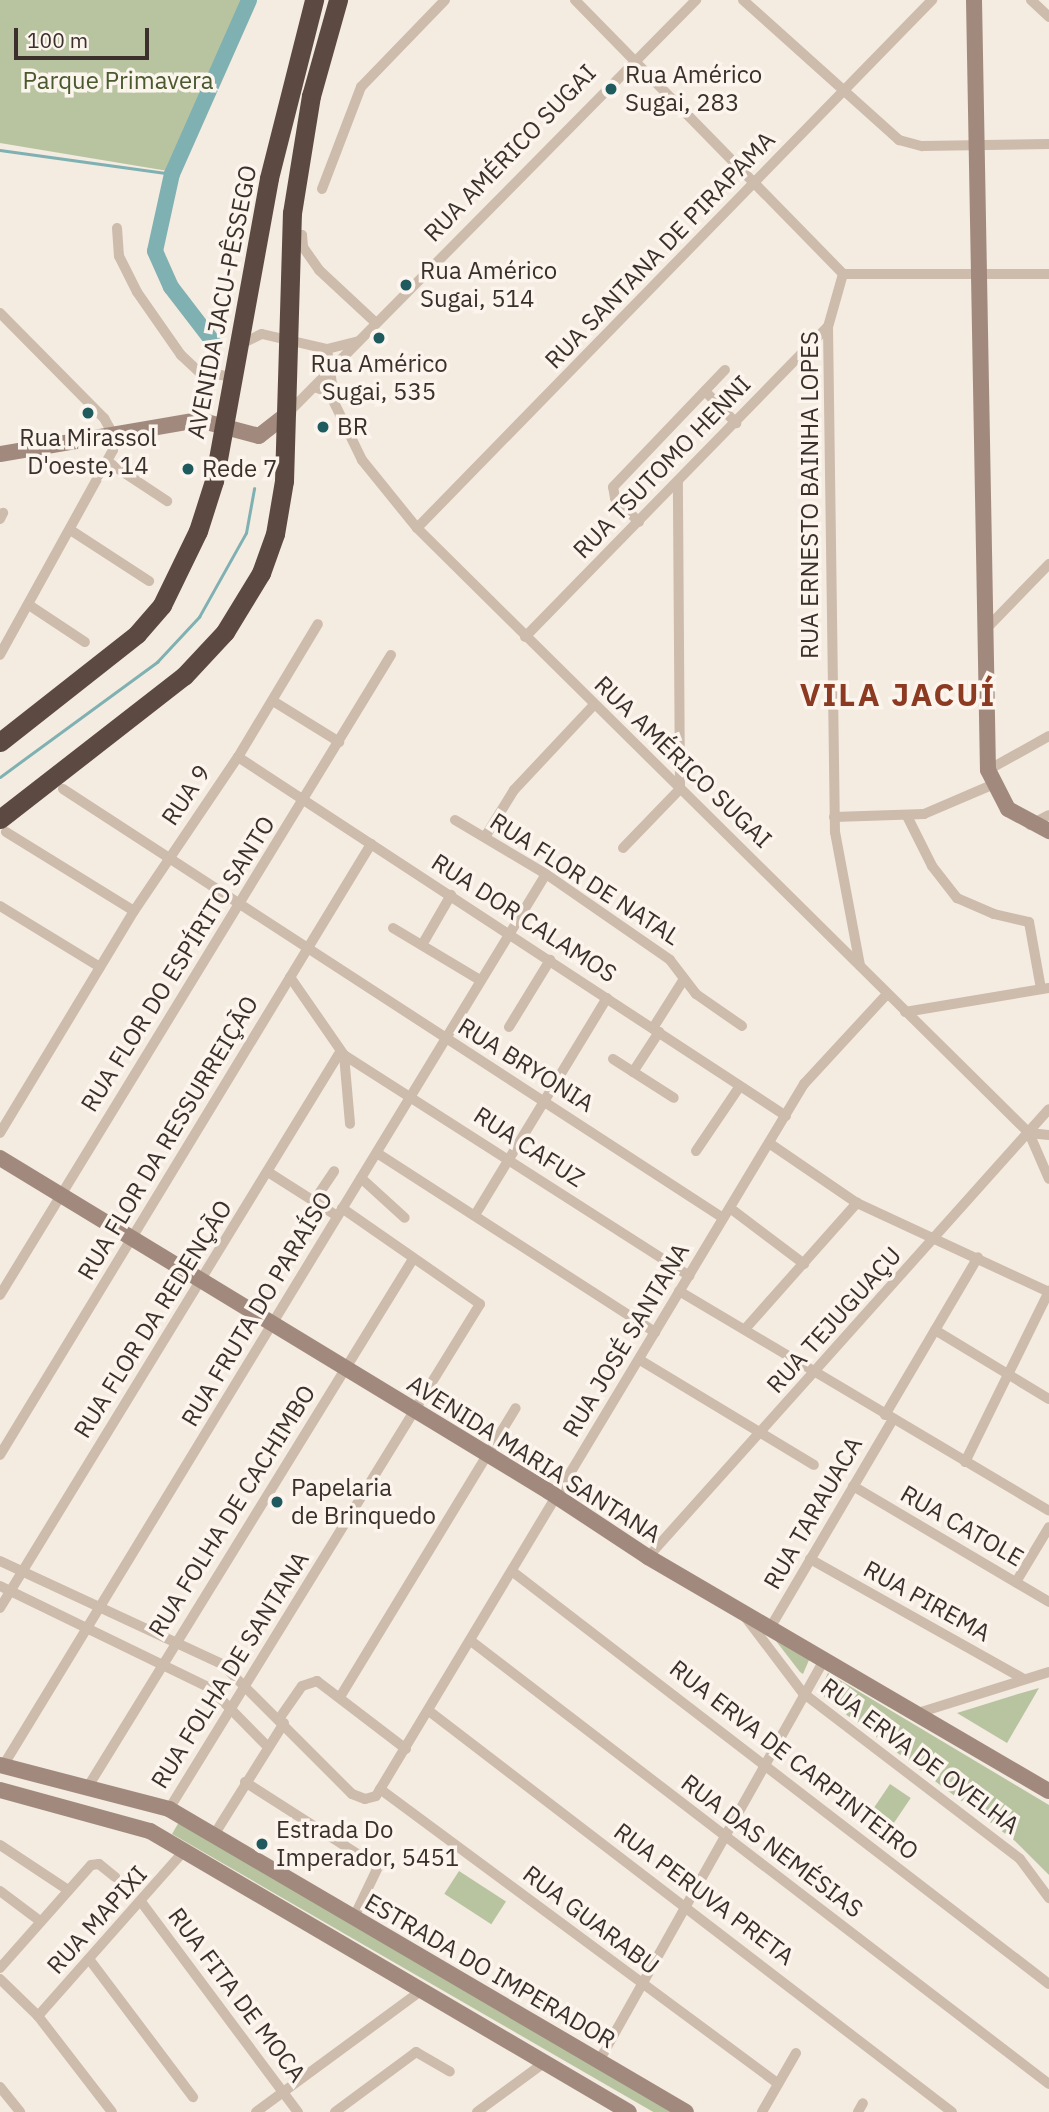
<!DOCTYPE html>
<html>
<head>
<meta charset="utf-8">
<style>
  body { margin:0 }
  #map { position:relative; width:1049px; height:2112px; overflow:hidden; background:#f4ebe1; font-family:"IBM Plex Sans",sans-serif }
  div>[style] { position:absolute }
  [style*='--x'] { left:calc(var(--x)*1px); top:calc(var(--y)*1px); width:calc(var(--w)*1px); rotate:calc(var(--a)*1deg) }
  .green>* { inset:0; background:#b8c4a0; transform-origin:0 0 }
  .stream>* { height:2.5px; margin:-1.25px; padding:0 1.25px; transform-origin:1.25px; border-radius:1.25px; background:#7fb0b2 }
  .river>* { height:16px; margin:-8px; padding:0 8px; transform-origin:8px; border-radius:8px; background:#7fb0b2 }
  .street>* { height:10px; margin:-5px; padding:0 5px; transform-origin:5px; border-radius:5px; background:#cdbbac }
  .secondary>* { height:16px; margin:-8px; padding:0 8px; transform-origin:8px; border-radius:8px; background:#a18a7d }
  .highway>* { height:19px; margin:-9.5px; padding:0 9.5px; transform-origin:9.5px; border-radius:9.5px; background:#5c4a42 }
  .dots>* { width:19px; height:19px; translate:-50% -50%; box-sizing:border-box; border:4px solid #fbf5ee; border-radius:50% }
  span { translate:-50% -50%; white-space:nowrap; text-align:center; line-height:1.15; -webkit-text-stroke:7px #fbf5ee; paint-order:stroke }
  .poi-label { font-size:24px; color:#3b302b }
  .left { translate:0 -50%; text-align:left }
  .park-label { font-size:24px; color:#4a5a2e }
  .street-label { font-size:24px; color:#3b302b }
  .district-label { font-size:32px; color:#8c3b22; font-weight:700; letter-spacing:2px }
  .scale { position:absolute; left:14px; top:28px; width:135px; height:32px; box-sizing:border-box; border:4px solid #3b302b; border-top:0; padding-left:9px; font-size:21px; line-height:24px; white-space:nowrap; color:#3b302b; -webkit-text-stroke:5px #fbf5ee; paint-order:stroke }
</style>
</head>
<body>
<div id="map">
  <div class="green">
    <i style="clip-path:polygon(0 0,241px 0,168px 171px,0 143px)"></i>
    <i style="clip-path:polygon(776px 1641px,809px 1660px,803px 1674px,800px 1672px)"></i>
    <i style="clip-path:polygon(828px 1673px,1049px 1805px,1049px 1875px,1015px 1841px,828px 1701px,819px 1692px)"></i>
    <i style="clip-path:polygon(1039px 1688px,1007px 1743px,957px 1713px,1018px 1694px)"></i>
    <i style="left:890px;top:1784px;width:25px;height:35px;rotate:34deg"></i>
    <i style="left:179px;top:1822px;width:572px;height:14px;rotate:30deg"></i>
    <i style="left:459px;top:1871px;width:56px;height:27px;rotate:33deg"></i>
  </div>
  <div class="stream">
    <i style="--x:0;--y:150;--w:174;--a:7.9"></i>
    <i style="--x:0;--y:777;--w:195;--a:-36.2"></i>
    <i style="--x:157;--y:662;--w:62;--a:-47"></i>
    <i style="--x:199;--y:617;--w:96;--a:-60.8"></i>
    <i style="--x:246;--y:533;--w:45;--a:-79.7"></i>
  </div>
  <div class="river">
    <i style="--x:214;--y:343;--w:71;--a:-127.5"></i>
    <i style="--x:171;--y:287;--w:39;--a:-114"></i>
    <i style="--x:155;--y:251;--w:79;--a:-77.6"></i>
    <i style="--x:172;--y:174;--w:190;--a:-66.1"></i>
  </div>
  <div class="street">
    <i style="--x:575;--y:0;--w:383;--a:45.6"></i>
    <i style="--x:843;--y:274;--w:206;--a:0"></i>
    <i style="--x:743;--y:0;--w:210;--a:41.9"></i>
    <i style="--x:899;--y:140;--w:24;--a:15"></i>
    <i style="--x:922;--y:146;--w:127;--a:-0.9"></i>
    <i style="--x:1031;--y:0;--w:25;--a:43"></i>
    <i style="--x:322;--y:189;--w:109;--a:-69.1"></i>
    <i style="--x:361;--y:87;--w:121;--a:-46"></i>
    <i style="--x:117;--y:228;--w:28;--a:86"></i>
    <i style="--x:119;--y:256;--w:40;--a:63.4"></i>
    <i style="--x:137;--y:292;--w:77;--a:55.1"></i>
    <i style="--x:181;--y:355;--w:25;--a:43"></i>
    <i style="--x:199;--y:372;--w:35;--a:8"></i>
    <i style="--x:290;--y:234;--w:12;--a:5"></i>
    <i style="--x:302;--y:235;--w:12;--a:85"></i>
    <i style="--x:303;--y:247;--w:28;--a:55"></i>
    <i style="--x:319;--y:270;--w:78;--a:42.9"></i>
    <i style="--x:843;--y:274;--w:55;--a:105.8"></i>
    <i style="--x:828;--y:327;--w:505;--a:89.21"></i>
    <i style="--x:835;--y:832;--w:136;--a:79.4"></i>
    <i style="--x:0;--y:313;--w:148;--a:45.3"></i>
    <i style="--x:104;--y:418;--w:18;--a:61"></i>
    <i style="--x:113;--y:434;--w:16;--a:90"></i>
    <i style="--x:113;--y:450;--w:234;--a:118.9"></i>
    <i style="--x:239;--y:345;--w:25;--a:-26"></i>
    <i style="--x:262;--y:334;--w:67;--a:13"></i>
    <i style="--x:327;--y:349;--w:32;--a:-14"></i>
    <i style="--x:327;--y:349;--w:49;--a:81.9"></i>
    <i style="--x:314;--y:387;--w:16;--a:18"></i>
    <i style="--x:329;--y:392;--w:76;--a:64.1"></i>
    <i style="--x:362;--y:460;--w:87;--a:51"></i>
    <i style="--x:417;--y:528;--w:861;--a:44.67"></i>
    <i style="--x:1029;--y:1133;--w:50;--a:66.5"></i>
    <i style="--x:705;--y:391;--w:45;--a:45.9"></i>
    <i style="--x:288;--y:413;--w:581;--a:-45.35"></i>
    <i style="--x:108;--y:462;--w:71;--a:33.5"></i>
    <i style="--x:0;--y:519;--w:7;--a:-63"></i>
    <i style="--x:639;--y:522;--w:34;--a:-135"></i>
    <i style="--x:615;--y:498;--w:11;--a:-100"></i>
    <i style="--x:613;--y:487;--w:162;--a:-46.3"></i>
    <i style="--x:417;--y:528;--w:738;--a:-45.71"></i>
    <i style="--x:72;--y:531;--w:92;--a:33"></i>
    <i style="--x:29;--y:605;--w:67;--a:33.5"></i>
    <i style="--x:986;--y:629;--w:91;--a:-45.9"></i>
    <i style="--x:525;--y:637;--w:433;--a:-45.7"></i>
    <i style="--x:273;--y:701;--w:78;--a:31.8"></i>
    <i style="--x:238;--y:757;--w:655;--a:33.23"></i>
    <i style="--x:988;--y:770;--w:70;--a:-29.1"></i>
    <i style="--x:63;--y:789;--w:787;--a:33.02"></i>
    <i style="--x:907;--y:816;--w:56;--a:63.4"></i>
    <i style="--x:932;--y:866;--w:41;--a:52"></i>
    <i style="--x:957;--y:898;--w:40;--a:23.4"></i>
    <i style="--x:994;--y:914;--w:36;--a:13"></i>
    <i style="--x:1029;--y:922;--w:68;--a:79.8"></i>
    <i style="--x:834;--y:817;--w:90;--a:-1.9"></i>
    <i style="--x:924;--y:814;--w:74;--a:-23.1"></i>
    <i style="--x:455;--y:820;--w:106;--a:30.7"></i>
    <i style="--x:546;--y:874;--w:151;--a:34.7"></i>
    <i style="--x:670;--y:960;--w:43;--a:52.6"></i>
    <i style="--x:696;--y:994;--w:56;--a:34.8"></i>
    <i style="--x:1030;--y:825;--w:21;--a:-28"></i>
    <i style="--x:6;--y:832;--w:150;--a:31.7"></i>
    <i style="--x:485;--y:837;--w:55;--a:-58.3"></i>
    <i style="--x:514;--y:790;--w:115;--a:-46.8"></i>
    <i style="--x:623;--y:848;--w:82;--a:-46"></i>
    <i style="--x:680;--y:789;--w:307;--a:-90.4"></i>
    <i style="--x:0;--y:906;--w:117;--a:31.4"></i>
    <i style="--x:393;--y:928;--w:101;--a:30.9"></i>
    <i style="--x:422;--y:945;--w:58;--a:-59.9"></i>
    <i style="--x:290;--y:977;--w:95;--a:55.3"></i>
    <i style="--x:344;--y:1055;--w:69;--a:85"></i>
    <i style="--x:905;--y:1012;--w:146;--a:-9.5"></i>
    <i style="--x:509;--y:1027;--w:79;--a:-58.5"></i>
    <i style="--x:653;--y:1028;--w:58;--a:-57.7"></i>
    <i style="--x:344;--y:1055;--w:410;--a:32.6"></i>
    <i style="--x:613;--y:1059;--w:72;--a:32.6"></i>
    <i style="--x:633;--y:1072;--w:48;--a:-57"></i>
    <i style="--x:0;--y:1133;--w:259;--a:-58.9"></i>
    <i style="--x:134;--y:911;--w:186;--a:-56"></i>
    <i style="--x:238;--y:757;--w:155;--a:-59"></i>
    <i style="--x:1029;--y:1133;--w:20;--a:6"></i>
    <i style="--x:769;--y:1143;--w:107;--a:34.3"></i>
    <i style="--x:857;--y:1203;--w:212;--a:24.9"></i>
    <i style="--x:696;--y:1151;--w:78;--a:-55.9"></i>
    <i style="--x:377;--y:1153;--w:331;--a:32.8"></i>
    <i style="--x:268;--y:1172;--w:82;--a:32.5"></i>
    <i style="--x:361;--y:1178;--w:59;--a:42.3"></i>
    <i style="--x:314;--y:1201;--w:36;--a:-56"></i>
    <i style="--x:730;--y:1208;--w:93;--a:37.1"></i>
    <i style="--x:475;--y:1215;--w:254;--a:-58.7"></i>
    <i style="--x:679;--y:1291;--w:430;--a:30.7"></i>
    <i style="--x:0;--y:1295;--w:750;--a:-58.58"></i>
    <i style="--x:745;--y:1329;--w:169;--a:-48.4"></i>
    <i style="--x:935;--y:1330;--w:133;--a:31.2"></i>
    <i style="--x:640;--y:1360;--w:203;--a:31.1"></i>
    <i style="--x:885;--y:1415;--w:183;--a:-59.5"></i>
    <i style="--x:0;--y:1455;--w:715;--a:-58.73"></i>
    <i style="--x:965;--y:1462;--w:191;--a:-63.8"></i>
    <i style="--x:853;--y:1486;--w:228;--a:30.6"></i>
    <i style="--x:648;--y:1557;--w:601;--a:-48.17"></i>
    <i style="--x:810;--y:1559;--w:245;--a:29.3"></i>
    <i style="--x:0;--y:1561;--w:245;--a:24.9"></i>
    <i style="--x:222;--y:1664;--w:184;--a:45"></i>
    <i style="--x:352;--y:1794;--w:14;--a:21"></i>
    <i style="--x:365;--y:1799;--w:11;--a:-15"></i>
    <i style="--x:376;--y:1796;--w:831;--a:-58.99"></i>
    <i style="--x:804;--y:1084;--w:122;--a:-47.3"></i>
    <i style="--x:513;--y:1572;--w:676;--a:37.55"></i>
    <i style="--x:1016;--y:1582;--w:64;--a:-59"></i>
    <i style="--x:0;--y:1586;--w:233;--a:25.9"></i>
    <i style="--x:210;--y:1688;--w:80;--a:45.5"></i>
    <i style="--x:0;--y:1608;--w:652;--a:-58.55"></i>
    <i style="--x:746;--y:1618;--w:94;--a:52.8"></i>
    <i style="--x:803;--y:1693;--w:273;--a:37.4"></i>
    <i style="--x:1020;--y:1859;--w:49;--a:53.4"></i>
    <i style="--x:770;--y:1628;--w:243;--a:-59.5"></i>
    <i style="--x:471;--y:1641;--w:728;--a:37.47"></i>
    <i style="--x:340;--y:1697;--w:338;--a:-58.7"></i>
    <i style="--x:429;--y:1711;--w:659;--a:37.48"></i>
    <i style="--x:918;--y:1713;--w:137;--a:-17.4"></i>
    <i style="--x:279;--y:1719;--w:40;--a:-55.1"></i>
    <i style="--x:302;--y:1686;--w:16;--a:-18"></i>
    <i style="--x:317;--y:1681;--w:112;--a:37.4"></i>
    <i style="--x:3;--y:1766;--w:1044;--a:-58.67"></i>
    <i style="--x:245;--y:1782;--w:158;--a:32.6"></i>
    <i style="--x:378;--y:1867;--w:55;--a:115.6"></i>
    <i style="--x:89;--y:1785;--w:618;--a:-58.37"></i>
    <i style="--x:380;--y:1789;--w:495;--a:36.5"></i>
    <i style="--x:169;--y:1809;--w:593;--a:-58.37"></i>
    <i style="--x:480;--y:1304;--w:168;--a:-145.2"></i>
    <i style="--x:214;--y:1835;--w:132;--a:-58"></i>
    <i style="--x:0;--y:1845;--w:82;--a:33.5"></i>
    <i style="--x:0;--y:1891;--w:50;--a:36.9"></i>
    <i style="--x:142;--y:1903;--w:261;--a:53.3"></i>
    <i style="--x:89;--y:1959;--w:173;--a:53"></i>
    <i style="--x:0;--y:1968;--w:137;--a:-48.5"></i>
    <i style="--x:91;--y:1865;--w:8;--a:-7"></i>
    <i style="--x:99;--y:1864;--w:21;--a:39"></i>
    <i style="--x:0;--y:1979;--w:53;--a:44.2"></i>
    <i style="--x:38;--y:2016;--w:121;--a:52.4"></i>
    <i style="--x:38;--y:2016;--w:222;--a:-48.5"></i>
    <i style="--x:599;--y:2061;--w:460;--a:-60.7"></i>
    <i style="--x:0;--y:2087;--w:32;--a:51"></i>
    <i style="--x:256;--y:2112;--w:206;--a:-36.3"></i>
    <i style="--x:335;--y:2112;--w:101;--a:-36.5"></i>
    <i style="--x:416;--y:2052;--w:39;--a:30"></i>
    <i style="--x:477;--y:2112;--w:84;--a:-36.3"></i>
    <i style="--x:762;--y:2112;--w:68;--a:-60"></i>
    <i style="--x:858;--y:2112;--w:10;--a:-61"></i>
  </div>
  <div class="secondary">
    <i style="--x:974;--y:0;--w:770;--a:88.96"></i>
    <i style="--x:988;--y:770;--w:44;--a:62.9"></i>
    <i style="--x:1008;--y:809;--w:47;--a:28.2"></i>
    <i style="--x:0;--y:454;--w:202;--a:-9.7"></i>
    <i style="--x:199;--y:420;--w:62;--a:14.9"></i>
    <i style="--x:259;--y:436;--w:37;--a:-38"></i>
    <i style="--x:0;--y:1158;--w:641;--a:31.29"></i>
    <i style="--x:548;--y:1491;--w:120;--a:33.4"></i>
    <i style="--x:648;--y:1557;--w:464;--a:30.3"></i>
    <i style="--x:0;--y:1765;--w:175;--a:14.6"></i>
    <i style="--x:169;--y:1809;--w:599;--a:30.37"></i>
    <i style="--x:0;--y:1790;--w:156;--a:15.3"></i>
    <i style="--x:150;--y:1831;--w:555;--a:30.4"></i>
  </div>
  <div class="highway">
    <i style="--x:0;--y:742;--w:174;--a:-38.2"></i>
    <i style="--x:137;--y:634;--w:38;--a:-49"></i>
    <i style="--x:162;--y:605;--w:82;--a:-64.1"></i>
    <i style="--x:198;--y:531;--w:52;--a:-72.3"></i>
    <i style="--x:214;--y:481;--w:308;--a:-79.7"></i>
    <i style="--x:269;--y:178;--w:184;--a:-75.8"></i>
    <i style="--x:0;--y:819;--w:233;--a:-37.9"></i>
    <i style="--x:184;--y:676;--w:60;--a:-47"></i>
    <i style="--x:225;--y:632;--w:69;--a:-58.6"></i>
    <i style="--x:261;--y:573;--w:41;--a:-70.3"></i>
    <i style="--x:275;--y:534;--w:54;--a:-80.4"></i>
    <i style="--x:284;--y:481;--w:268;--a:-88.3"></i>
    <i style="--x:292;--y:213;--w:119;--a:-80.8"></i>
    <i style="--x:311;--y:96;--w:100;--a:-74.3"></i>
  </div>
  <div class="dots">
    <i style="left:611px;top:89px;background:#1f5a5e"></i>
    <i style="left:406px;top:285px;background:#1f5a5e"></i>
    <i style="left:379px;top:338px;background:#1f5a5e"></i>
    <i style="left:88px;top:413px;background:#1f5a5e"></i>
    <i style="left:323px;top:427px;background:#1f5a5e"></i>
    <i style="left:188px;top:469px;background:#1f5a5e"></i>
    <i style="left:277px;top:1502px;background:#1f5a5e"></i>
    <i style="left:262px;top:1844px;background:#1f5a5e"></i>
  </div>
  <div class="poi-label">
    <span class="left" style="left:625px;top:89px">Rua Américo<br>Sugai, 283</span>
    <span class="left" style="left:420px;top:285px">Rua Américo<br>Sugai, 514</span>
    <span style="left:379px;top:378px">Rua Américo<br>Sugai, 535</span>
    <span class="left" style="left:337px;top:427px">BR</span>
    <span style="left:88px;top:452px">Rua Mirassol<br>D'oeste, 14</span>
    <span class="left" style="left:202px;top:469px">Rede 7</span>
    <span class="left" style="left:291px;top:1502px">Papelaria<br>de Brinquedo</span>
    <span class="left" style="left:276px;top:1844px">Estrada Do<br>Imperador, 5451</span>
  </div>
  <div class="park-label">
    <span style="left:118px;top:81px">Parque Primavera</span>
  </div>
  <div class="street-label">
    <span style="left:510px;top:153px;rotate:-46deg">RUA AMÉRICO SUGAI</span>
    <span style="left:660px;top:250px;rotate:-46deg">RUA SANTANA DE PIRAPAMA</span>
    <span style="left:222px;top:302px;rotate:-79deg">AVENIDA JACU-PÊSSEGO</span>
    <span style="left:662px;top:467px;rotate:-46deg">RUA TSUTOMO HENNI</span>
    <span style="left:810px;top:495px;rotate:-90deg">RUA ERNESTO BAINHA LOPES</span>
    <span style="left:683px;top:762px;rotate:44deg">RUA AMÉRICO SUGAI</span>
    <span style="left:186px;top:795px;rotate:-56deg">RUA 9</span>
    <span style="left:585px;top:879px;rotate:33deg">RUA FLOR DE NATAL</span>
    <span style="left:524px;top:918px;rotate:33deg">RUA DOR CALAMOS</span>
    <span style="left:178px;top:964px;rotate:-58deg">RUA FLOR DO ESPÍRITO SANTO</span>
    <span style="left:526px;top:1065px;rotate:32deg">RUA BRYONIA</span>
    <span style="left:168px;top:1138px;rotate:-59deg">RUA FLOR DA RESSURREIÇÃO</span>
    <span style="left:529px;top:1147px;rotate:33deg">RUA CAFUZ</span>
    <span style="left:257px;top:1309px;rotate:-59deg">RUA FRUTA DO PARAÍSO</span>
    <span style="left:153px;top:1319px;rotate:-58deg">RUA FLOR DA REDENÇÃO</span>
    <span style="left:834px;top:1320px;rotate:-48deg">RUA TEJUGUAÇU</span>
    <span style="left:626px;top:1340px;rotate:-59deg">RUA JOSÉ SANTANA</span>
    <span style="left:534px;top:1459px;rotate:32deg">AVENIDA MARIA SANTANA</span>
    <span style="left:232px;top:1511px;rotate:-58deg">RUA FOLHA DE CACHIMBO</span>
    <span style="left:813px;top:1513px;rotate:-60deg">RUA TARAUACA</span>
    <span style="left:962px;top:1526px;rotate:30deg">RUA CATOLE</span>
    <span style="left:927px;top:1601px;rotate:29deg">RUA PIREMA</span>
    <span style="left:230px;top:1670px;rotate:-58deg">RUA FOLHA DE SANTANA</span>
    <span style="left:920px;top:1756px;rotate:37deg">RUA ERVA DE OVELHA</span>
    <span style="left:794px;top:1760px;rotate:38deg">RUA ERVA DE CARPINTEIRO</span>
    <span style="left:772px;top:1846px;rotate:37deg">RUA DAS NEMÉSIAS</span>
    <span style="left:704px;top:1894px;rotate:37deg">RUA PERUVA PRETA</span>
    <span style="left:97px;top:1920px;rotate:-48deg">RUA MAPIXI</span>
    <span style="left:591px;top:1920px;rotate:37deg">RUA GUARABU</span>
    <span style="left:490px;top:1971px;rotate:30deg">ESTRADA DO IMPERADOR</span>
    <span style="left:237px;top:1995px;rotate:53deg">RUA FITA DE MOCA</span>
  </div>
  <div class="district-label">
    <span style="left:898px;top:694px">VILA JACUÍ</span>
  </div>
  <div class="scale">100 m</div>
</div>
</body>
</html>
